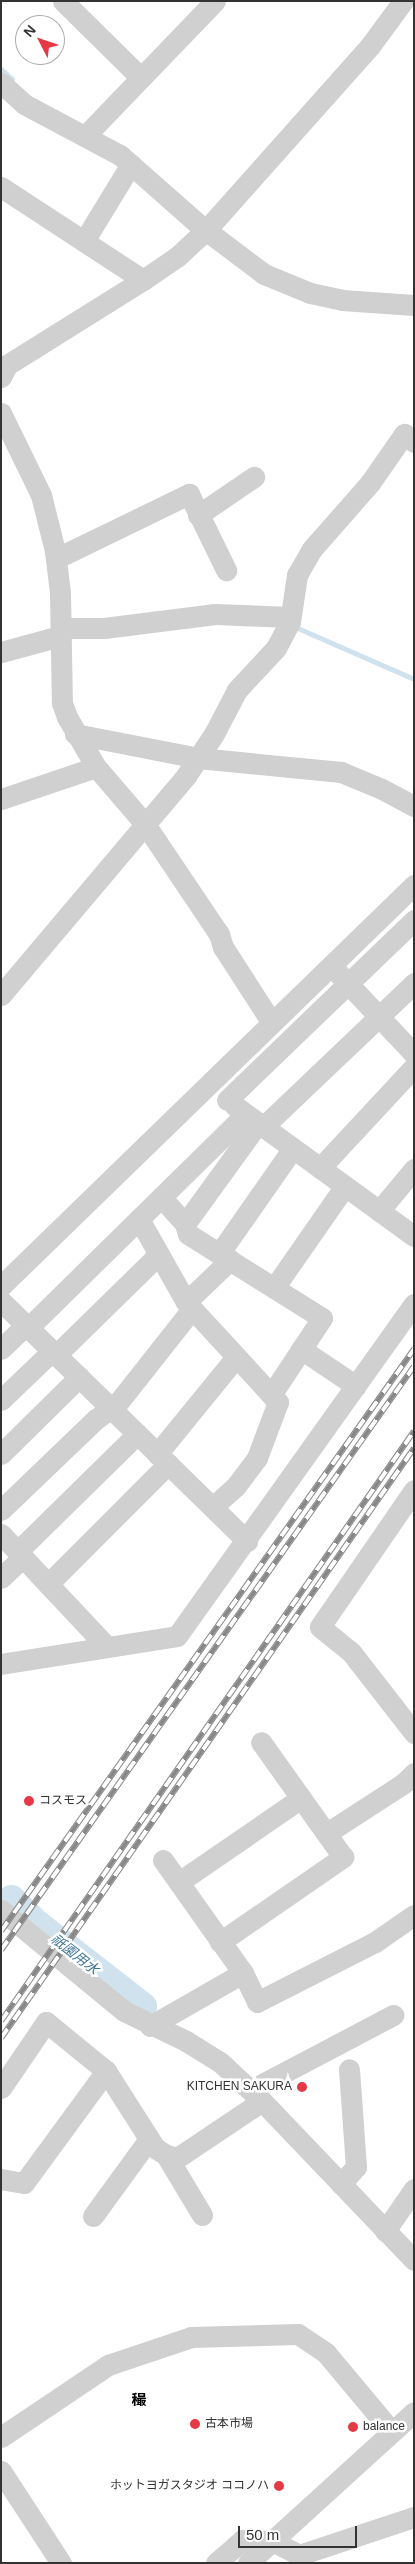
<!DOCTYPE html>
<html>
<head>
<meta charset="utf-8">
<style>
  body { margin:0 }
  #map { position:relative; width:415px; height:2564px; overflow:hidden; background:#fff; font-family:Helvetica,"Noto Sans JP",sans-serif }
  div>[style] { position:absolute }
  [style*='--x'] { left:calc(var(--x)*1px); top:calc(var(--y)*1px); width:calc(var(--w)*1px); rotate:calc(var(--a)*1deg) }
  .stream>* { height:5px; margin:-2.5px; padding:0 2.5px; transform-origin:2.5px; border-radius:2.5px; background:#cfe2ee }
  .river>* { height:29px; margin:-14.5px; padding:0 14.5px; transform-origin:14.5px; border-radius:14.5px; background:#cfe2ee }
  .minor>* { height:21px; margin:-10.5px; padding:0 10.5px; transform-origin:10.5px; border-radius:10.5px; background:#d0d0d0 }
  .rail>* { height:5.5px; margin-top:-2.75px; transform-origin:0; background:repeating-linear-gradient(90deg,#fff 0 11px,#888 0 22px); box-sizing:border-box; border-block:1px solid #888 }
  .dots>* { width:14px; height:14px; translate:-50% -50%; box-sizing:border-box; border:2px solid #fff; border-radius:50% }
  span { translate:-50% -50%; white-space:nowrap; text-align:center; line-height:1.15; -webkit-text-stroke:5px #fff; paint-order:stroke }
  .poi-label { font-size:12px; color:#333 }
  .left { translate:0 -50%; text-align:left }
  .right { translate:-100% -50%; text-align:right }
  .water-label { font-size:14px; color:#3f7597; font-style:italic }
  .quarter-label { font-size:15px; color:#000; font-weight:700 }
  .frame { position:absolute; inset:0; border:2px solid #333; pointer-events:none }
  .north { position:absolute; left:15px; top:15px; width:50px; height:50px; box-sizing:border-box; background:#fff; border:1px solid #adadad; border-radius:50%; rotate:311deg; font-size:14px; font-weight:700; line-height:20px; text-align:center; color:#333 }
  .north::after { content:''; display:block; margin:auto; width:18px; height:22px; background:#e63946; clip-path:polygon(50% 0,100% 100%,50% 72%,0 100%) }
  .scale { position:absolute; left:238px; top:2526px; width:119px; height:22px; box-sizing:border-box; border:2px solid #333; border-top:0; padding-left:6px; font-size:15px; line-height:18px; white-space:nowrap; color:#333; -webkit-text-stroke:4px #fff; paint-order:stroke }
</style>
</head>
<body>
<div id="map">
  <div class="stream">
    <i style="--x:1;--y:69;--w:15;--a:42"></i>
    <i style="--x:293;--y:626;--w:132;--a:23.7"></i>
  </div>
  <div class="river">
    <i style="--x:11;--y:1899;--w:33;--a:45"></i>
    <i style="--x:34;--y:1922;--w:137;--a:37.9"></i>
  </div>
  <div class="minor">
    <i style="--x:63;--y:1;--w:108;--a:44.6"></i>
    <i style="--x:1;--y:83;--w:31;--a:42"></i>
    <i style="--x:24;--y:104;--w:109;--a:28"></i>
    <i style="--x:120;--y:155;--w:106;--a:41.5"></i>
    <i style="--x:199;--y:225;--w:81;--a:37"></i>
    <i style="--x:264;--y:274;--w:50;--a:22.4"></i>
    <i style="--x:310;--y:293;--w:33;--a:12"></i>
    <i style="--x:342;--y:300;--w:72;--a:4"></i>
    <i style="--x:86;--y:135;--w:186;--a:-46.1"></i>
    <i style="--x:1;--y:187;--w:170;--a:33.2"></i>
    <i style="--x:84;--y:241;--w:90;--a:-58.6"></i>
    <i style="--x:1;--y:377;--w:13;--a:-63"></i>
    <i style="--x:7;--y:365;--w:160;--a:-32"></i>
    <i style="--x:143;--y:280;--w:42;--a:-34.4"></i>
    <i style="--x:178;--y:256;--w:40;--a:-43"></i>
    <i style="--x:207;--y:229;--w:245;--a:-48.3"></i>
    <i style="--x:370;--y:46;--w:56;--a:-53.7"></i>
    <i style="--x:1;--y:413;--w:91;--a:64"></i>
    <i style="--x:41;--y:495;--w:58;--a:76"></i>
    <i style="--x:55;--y:551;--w:42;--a:83.2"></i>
    <i style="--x:60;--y:593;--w:110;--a:89"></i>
    <i style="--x:62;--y:703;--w:15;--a:70"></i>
    <i style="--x:67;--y:717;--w:58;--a:59.9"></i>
    <i style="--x:96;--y:767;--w:75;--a:49.3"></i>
    <i style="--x:145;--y:824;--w:133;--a:56.1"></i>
    <i style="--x:219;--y:934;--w:14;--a:73"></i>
    <i style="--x:223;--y:947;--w:90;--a:57.2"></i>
    <i style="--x:198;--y:515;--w:68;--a:-34.2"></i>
    <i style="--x:57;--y:558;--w:147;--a:-25.9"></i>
    <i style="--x:189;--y:494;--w:85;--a:64"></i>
    <i style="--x:61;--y:628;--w:43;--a:0"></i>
    <i style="--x:104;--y:628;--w:112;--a:-7.2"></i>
    <i style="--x:215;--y:614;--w:75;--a:2.3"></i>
    <i style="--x:1;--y:652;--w:61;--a:-15.2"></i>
    <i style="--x:75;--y:734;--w:125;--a:11"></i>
    <i style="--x:198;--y:758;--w:144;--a:5.6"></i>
    <i style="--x:341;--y:772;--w:44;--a:22.5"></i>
    <i style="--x:382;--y:789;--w:36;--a:28"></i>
    <i style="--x:1;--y:799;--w:100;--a:-18.6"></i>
    <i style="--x:338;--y:973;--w:111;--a:46.8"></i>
    <i style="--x:1;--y:995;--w:287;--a:-49.8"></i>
    <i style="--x:186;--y:776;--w:50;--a:-56.3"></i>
    <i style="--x:214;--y:734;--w:50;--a:-62.4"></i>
    <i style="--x:237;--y:690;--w:57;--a:-47.1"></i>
    <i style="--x:276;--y:648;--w:30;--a:-62"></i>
    <i style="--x:290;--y:622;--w:48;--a:-81.5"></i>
    <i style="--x:297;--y:575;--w:30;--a:-60"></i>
    <i style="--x:312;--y:549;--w:88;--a:-48.7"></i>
    <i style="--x:370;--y:483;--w:60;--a:-55.2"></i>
    <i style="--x:404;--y:434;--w:13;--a:39"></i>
    <i style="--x:227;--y:1100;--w:260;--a:-43.9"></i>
    <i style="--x:235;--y:1106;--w:221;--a:36"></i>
    <i style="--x:263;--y:1127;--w:209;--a:-43.6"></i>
    <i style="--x:320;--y:1168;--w:138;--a:-47.1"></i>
    <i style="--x:161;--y:1197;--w:36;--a:48"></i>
    <i style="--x:185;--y:1224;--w:10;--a:73"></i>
    <i style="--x:188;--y:1234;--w:158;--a:32.1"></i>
    <i style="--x:322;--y:1318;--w:92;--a:123.5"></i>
    <i style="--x:379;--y:1211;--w:55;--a:-50.2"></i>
    <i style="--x:139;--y:1219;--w:95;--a:60.5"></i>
    <i style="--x:186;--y:1302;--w:136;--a:47.4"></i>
    <i style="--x:278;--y:1402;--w:60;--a:110.6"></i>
    <i style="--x:257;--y:1458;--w:35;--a:127"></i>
    <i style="--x:236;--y:1486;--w:31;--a:138"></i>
    <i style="--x:185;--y:1224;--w:125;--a:-54.1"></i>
    <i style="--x:219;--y:1254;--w:129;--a:-55.1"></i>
    <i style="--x:1;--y:1286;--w:576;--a:-44.16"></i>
    <i style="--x:274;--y:1288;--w:124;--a:-55.2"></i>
    <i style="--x:1;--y:1301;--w:344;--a:44.3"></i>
    <i style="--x:186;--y:1302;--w:61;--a:-43.7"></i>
    <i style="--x:1;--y:1349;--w:28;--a:-44"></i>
    <i style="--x:21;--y:1330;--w:7;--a:-16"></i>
    <i style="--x:28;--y:1328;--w:305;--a:-44.5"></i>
    <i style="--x:301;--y:1349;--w:66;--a:33.9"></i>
    <i style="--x:1;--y:1400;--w:65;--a:-43.8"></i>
    <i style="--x:48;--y:1355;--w:8;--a:0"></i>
    <i style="--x:56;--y:1355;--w:144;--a:-44.4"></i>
    <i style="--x:1;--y:1454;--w:110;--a:-44.6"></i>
    <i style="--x:157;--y:1454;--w:125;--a:-50.8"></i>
    <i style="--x:414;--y:1490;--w:166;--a:124.5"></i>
    <i style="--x:320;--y:1627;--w:40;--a:39"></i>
    <i style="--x:351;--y:1652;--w:103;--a:52.1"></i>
    <i style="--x:1;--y:1510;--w:132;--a:-43.8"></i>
    <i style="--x:96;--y:1419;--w:26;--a:-36"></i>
    <i style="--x:117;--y:1404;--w:121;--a:-51.7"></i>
    <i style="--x:1;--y:1534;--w:155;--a:46.8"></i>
    <i style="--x:18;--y:1551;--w:167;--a:-44.5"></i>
    <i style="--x:1;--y:1578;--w:30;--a:-44"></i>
    <i style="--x:48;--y:1584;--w:170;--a:-45"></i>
    <i style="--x:1;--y:1664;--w:178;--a:-9"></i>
    <i style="--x:177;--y:1636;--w:408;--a:-54.5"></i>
    <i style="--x:327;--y:1833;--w:92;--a:-33"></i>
    <i style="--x:404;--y:1783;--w:14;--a:-45"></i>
    <i style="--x:163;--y:1860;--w:138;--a:54.7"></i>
    <i style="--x:243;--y:1973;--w:32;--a:64"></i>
    <i style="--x:257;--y:2002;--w:132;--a:-27"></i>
    <i style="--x:375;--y:1942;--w:47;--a:-34.7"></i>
    <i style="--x:179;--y:1882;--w:148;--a:-34.5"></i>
    <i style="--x:1;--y:1910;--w:159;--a:39.4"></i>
    <i style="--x:124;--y:2011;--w:69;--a:25.8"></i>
    <i style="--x:186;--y:2041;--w:40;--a:32"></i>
    <i style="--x:220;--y:2062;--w:57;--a:42.9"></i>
    <i style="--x:262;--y:2101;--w:220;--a:46.3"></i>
    <i style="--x:220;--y:1942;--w:150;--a:-34.6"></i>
    <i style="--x:343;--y:1857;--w:141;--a:-125.5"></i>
    <i style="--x:150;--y:2026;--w:107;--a:-29.7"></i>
    <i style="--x:1;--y:2088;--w:80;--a:-55.7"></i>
    <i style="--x:46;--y:2022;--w:77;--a:39.2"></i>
    <i style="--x:106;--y:2071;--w:91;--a:57.5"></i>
    <i style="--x:155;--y:2148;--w:13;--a:32"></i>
    <i style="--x:166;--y:2155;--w:11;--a:15"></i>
    <i style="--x:177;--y:2158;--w:102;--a:-33.8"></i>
    <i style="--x:251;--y:2090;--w:161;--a:-27.8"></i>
    <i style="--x:166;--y:2155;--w:70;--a:59"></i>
    <i style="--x:1;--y:2179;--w:23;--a:10"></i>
    <i style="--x:24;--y:2183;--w:139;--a:-53.8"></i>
    <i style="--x:341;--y:2184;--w:23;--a:-49"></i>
    <i style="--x:356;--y:2167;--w:98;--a:-94.1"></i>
    <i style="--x:93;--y:2216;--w:95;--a:-54"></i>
    <i style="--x:385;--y:2231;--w:51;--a:-55.4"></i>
    <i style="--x:1;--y:2437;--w:129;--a:-33.9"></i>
    <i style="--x:108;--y:2365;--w:88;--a:-18.6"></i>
    <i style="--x:191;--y:2337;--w:107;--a:-1.6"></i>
    <i style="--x:298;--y:2334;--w:34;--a:34"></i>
    <i style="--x:326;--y:2353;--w:103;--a:50.1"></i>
    <i style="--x:1;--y:2471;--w:110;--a:56.9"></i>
    <i style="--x:216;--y:2563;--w:35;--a:-41"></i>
    <i style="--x:242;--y:2540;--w:30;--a:2"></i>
    <i style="--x:272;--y:2541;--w:30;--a:27"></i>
    <i style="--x:299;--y:2555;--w:121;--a:-18.3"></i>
    <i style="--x:248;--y:2563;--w:224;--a:-42.3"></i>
  </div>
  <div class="rail">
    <i style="--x:1;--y:1931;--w:714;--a:-54.64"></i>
    <i style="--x:1;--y:1950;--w:715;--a:-54.73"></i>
    <i style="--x:1;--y:2021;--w:720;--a:-55.01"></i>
    <i style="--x:1;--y:2038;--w:720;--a:-55.01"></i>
  </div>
  <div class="dots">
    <i style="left:29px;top:1801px;background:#e63946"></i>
    <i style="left:302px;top:2087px;background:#e63946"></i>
    <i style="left:195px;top:2424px;background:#e63946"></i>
    <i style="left:353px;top:2427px;background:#e63946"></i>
    <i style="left:279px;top:2486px;background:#e63946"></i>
  </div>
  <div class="poi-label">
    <span class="left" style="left:39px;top:1801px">コスモス</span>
    <span class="right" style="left:292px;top:2087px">KITCHEN SAKURA</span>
    <span class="left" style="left:205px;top:2424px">古本市場</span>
    <span class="left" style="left:363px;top:2427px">balance</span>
    <span class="right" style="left:269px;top:2486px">ホットヨガスタジオ ココノハ</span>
  </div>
  <div class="water-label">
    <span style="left:75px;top:1954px;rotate:38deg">祇園用水</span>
  </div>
  <div class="quarter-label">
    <span style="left:139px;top:2400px">穝</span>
  </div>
  <div class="frame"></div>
  <div class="north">N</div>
  <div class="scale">50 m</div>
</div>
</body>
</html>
